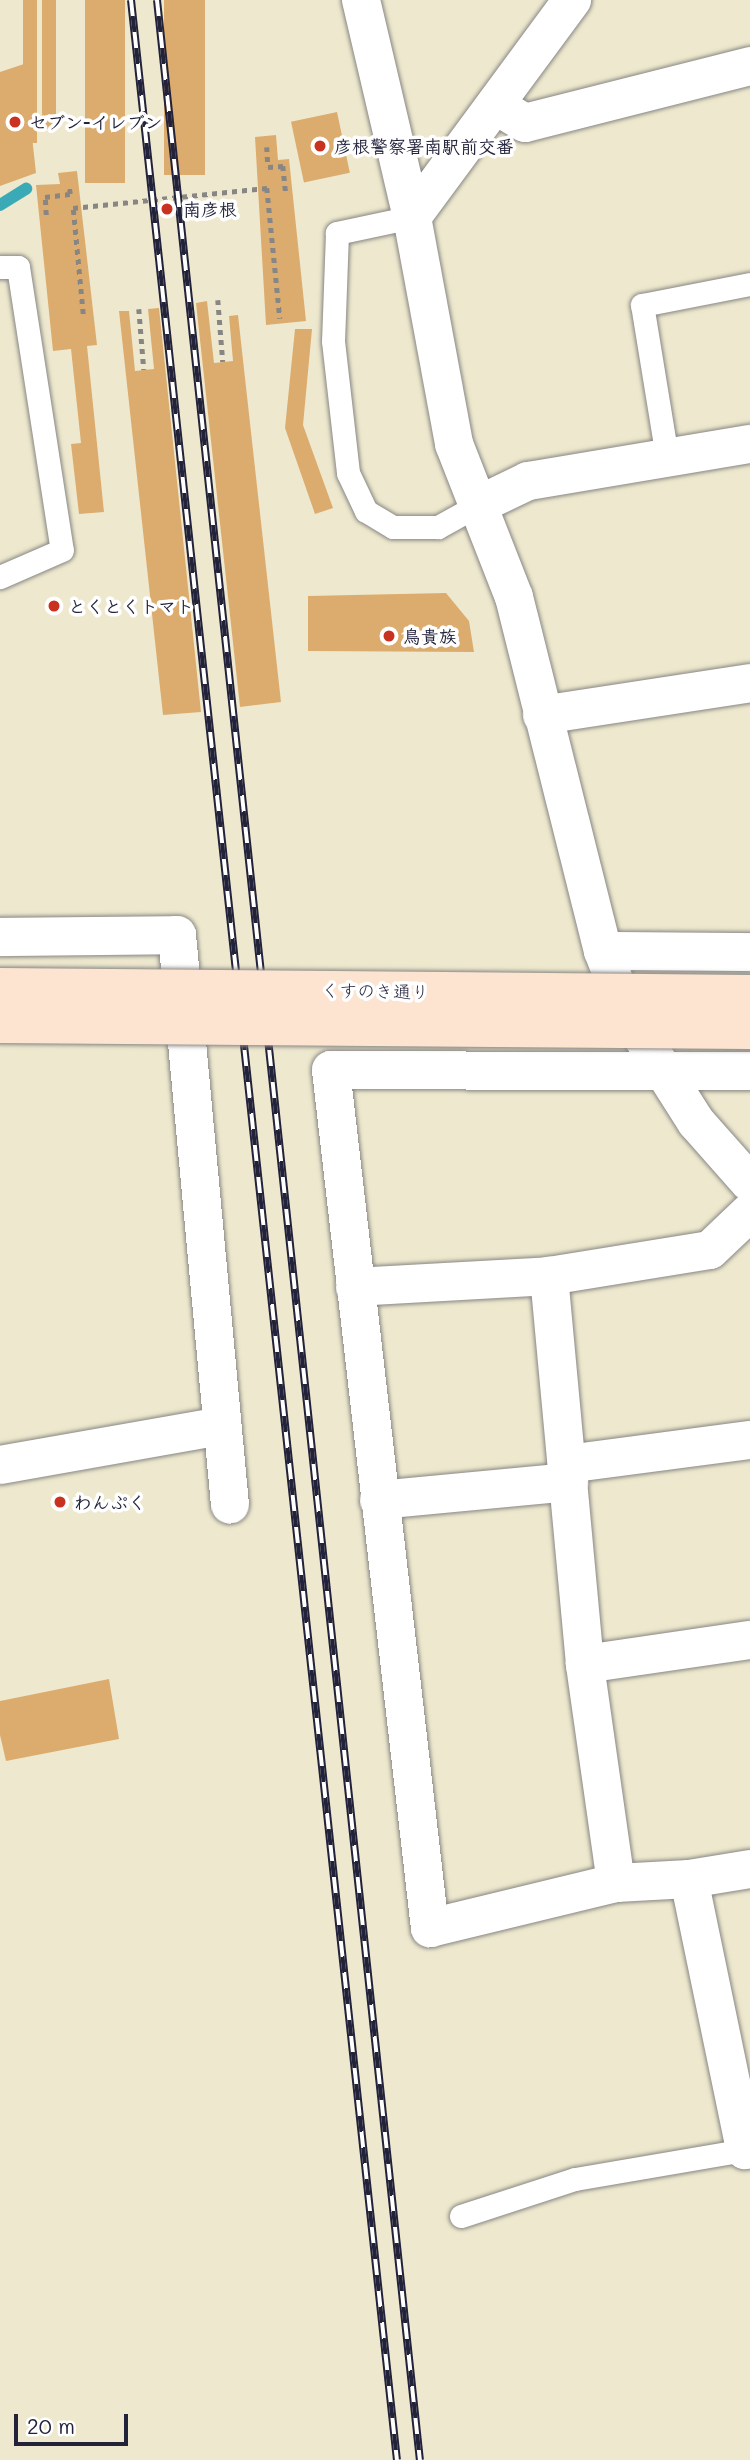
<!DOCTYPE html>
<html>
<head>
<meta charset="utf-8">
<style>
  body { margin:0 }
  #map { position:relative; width:750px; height:2460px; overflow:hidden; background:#eee9ce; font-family:Mali,"Klee One",sans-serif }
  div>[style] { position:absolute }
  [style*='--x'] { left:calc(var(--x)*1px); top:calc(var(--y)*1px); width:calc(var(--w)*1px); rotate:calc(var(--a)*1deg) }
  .stream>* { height:12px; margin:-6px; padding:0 6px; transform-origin:6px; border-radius:6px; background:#3aabb6 }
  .building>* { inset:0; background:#dcac6e; transform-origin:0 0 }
  .path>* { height:4.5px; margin-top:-2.25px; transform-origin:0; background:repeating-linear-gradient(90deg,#888684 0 5px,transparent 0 10px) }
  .roads { filter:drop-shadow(0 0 2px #888684) drop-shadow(0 0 2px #888684) }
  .service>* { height:23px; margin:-11.5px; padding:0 11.5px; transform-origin:11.5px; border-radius:11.5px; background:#fff }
  .minor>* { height:38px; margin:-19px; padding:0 19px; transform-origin:19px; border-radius:19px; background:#fff }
  .tertiary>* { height:38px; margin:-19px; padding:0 19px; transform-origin:19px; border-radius:19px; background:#fff }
  .rail>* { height:8px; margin-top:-4px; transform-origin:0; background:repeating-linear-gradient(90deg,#fff 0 16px,#22223b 0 32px); box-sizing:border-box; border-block:2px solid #22223b }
  .bridges { filter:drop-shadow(0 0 2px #888684) drop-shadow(0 0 2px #888684) }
  .secondary-bridge>* { height:38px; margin:-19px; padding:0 19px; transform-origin:19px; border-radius:19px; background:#fde4d1 }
  .dots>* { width:19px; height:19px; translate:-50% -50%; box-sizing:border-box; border:4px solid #fff; border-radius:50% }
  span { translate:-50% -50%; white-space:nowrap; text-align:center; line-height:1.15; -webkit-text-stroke:7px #fff; paint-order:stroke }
  .poi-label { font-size:18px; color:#22223b; font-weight:700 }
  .left { translate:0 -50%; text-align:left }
  .street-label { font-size:18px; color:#22223b }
  .scale { position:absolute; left:14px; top:2414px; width:114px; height:32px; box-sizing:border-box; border:4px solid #22223b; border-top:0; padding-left:9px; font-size:21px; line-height:24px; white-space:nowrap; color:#22223b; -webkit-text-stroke:5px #fff; paint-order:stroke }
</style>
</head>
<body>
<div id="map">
  <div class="stream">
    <i style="--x:0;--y:205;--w:31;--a:-32"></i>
  </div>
  <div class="building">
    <i style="left:23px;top:0;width:14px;height:143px"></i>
    <i style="left:42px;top:0;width:14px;height:129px"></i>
    <i style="left:85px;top:0;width:40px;height:183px"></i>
    <i style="left:164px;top:0;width:41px;height:175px"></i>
    <i style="clip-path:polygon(24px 64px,36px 173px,0 186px,0 72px)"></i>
    <i style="left:337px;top:112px;width:62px;height:47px;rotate:78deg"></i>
    <i style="clip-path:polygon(276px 135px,278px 160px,289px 159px,306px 321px,266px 325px,255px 137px)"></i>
    <i style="clip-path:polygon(77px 171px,97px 345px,87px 346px,104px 512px,79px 514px,71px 444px,81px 443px,71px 349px,53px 351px,36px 185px,60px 184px,58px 173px)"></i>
    <i style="clip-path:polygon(207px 301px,214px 363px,233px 361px,229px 316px,238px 315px,281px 702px,240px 707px,196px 303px)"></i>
    <i style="clip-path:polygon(159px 308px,201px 712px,163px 715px,119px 311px,129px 311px,135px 371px,144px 370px,154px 369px,148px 309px)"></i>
    <i style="clip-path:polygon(295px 329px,312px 329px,303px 425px,333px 508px,315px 514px,285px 428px)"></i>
    <i style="clip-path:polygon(446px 593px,469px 621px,474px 652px,308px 651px,308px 596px)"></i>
    <i style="clip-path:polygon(109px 1679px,119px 1739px,6px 1761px,0 1735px,0 1701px)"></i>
  </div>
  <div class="path">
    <i style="--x:267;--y:147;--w:20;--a:87"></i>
    <i style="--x:268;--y:167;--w:15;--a:-4"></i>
    <i style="--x:283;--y:166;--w:28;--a:84"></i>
    <i style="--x:46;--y:215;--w:18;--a:-93"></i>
    <i style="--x:45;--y:197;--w:25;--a:-7"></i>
    <i style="--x:70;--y:194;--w:7;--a:-98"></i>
    <i style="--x:218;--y:300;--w:62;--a:85.4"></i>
    <i style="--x:139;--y:309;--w:61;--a:85.3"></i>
    <i style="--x:83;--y:314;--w:106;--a:-95.4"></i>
    <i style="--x:73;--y:208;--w:195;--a:-5.9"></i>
    <i style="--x:267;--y:188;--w:131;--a:84.3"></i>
  </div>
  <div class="roads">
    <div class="service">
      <i style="--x:412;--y:217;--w:77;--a:168"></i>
      <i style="--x:337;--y:233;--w:108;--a:92.1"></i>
      <i style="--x:333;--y:341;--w:133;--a:83.5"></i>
      <i style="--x:348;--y:473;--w:42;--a:64.7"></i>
      <i style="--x:366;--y:511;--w:31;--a:31"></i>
      <i style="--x:393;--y:527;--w:45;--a:0"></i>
      <i style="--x:438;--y:527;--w:43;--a:-28.9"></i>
      <i style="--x:0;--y:267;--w:18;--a:0"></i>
      <i style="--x:18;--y:267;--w:286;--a:81.2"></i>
      <i style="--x:62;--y:550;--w:68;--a:156.5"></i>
      <i style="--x:667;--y:457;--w:154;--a:-99.3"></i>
      <i style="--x:642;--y:305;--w:110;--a:-11"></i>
      <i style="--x:461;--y:2216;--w:120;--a:-18"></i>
      <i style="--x:575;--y:2179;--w:172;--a:-9.7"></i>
    </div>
    <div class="minor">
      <i style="--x:495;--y:105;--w:35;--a:31"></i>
      <i style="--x:525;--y:123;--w:232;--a:-14.2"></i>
      <i style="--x:412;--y:217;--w:270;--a:-53.6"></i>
      <i style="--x:542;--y:715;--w:210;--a:-8.7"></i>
      <i style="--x:0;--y:937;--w:177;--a:-0.6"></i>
      <i style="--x:177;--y:935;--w:572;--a:84.69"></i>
      <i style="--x:603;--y:951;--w:147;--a:0.4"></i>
      <i style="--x:750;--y:1071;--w:419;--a:-179.9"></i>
      <i style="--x:331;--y:1070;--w:864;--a:83.42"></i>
      <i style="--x:430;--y:1928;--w:191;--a:-13.6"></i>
      <i style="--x:616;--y:1883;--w:73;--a:-3.1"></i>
      <i style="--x:689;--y:1879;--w:62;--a:-9.3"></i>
      <i style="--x:355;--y:1287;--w:194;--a:-3.2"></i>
      <i style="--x:567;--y:1464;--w:185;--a:-7.5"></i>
      <i style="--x:0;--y:1465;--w:225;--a:-10"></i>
      <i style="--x:379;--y:1500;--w:191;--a:-5.4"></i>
      <i style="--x:585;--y:1664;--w:167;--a:-8.3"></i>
      <i style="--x:689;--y:1879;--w:277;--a:78.3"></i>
      <i style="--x:745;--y:2150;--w:5;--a:-22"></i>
      <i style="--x:616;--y:1883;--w:221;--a:-98.1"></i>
      <i style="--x:585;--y:1664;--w:390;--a:-95.3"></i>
      <i style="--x:549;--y:1276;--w:163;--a:-9.2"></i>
      <i style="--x:710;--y:1250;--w:55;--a:-43.5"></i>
    </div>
    <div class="tertiary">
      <i style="--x:361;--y:0;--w:223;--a:76.8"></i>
      <i style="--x:412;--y:217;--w:231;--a:79.5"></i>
      <i style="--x:454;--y:444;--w:164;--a:68.6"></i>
      <i style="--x:514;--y:597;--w:365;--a:75.9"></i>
      <i style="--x:603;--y:951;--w:62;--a:69.2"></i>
      <i style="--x:625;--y:1009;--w:72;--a:58.1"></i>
      <i style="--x:663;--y:1070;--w:62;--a:57.6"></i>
      <i style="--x:696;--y:1122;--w:81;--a:48.5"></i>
      <i style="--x:476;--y:506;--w:58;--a:-25.7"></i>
      <i style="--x:528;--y:481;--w:225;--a:-9.5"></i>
    </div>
  </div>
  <div class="rail">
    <i style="--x:131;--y:0;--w:2474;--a:83.83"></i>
    <i style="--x:157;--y:0;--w:2474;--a:83.9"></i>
  </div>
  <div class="bridges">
    <div class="secondary-bridge">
      <i style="--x:0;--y:987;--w:750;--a:0.53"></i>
      <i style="--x:0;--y:1024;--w:750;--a:0.46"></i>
    </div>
  </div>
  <div class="dots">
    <i style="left:15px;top:122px;background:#c8321e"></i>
    <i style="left:320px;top:146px;background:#c8321e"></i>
    <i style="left:167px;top:209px;background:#c8321e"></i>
    <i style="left:54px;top:606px;background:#c8321e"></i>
    <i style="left:389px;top:636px;background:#c8321e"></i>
    <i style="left:60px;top:1502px;background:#c8321e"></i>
  </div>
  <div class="poi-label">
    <span class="left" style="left:29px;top:122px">セブン-イレブン</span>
    <span class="left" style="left:334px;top:146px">彦根警察署南駅前交番</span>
    <span class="left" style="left:183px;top:209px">南彦根</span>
    <span class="left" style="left:68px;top:606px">とくとくトマト</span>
    <span class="left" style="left:403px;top:636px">鳥貴族</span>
    <span class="left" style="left:74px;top:1502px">わんぷく</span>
  </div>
  <div class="street-label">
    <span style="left:375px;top:991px;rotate:1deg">くすのき通り</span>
  </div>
  <div class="scale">20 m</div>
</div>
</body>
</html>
